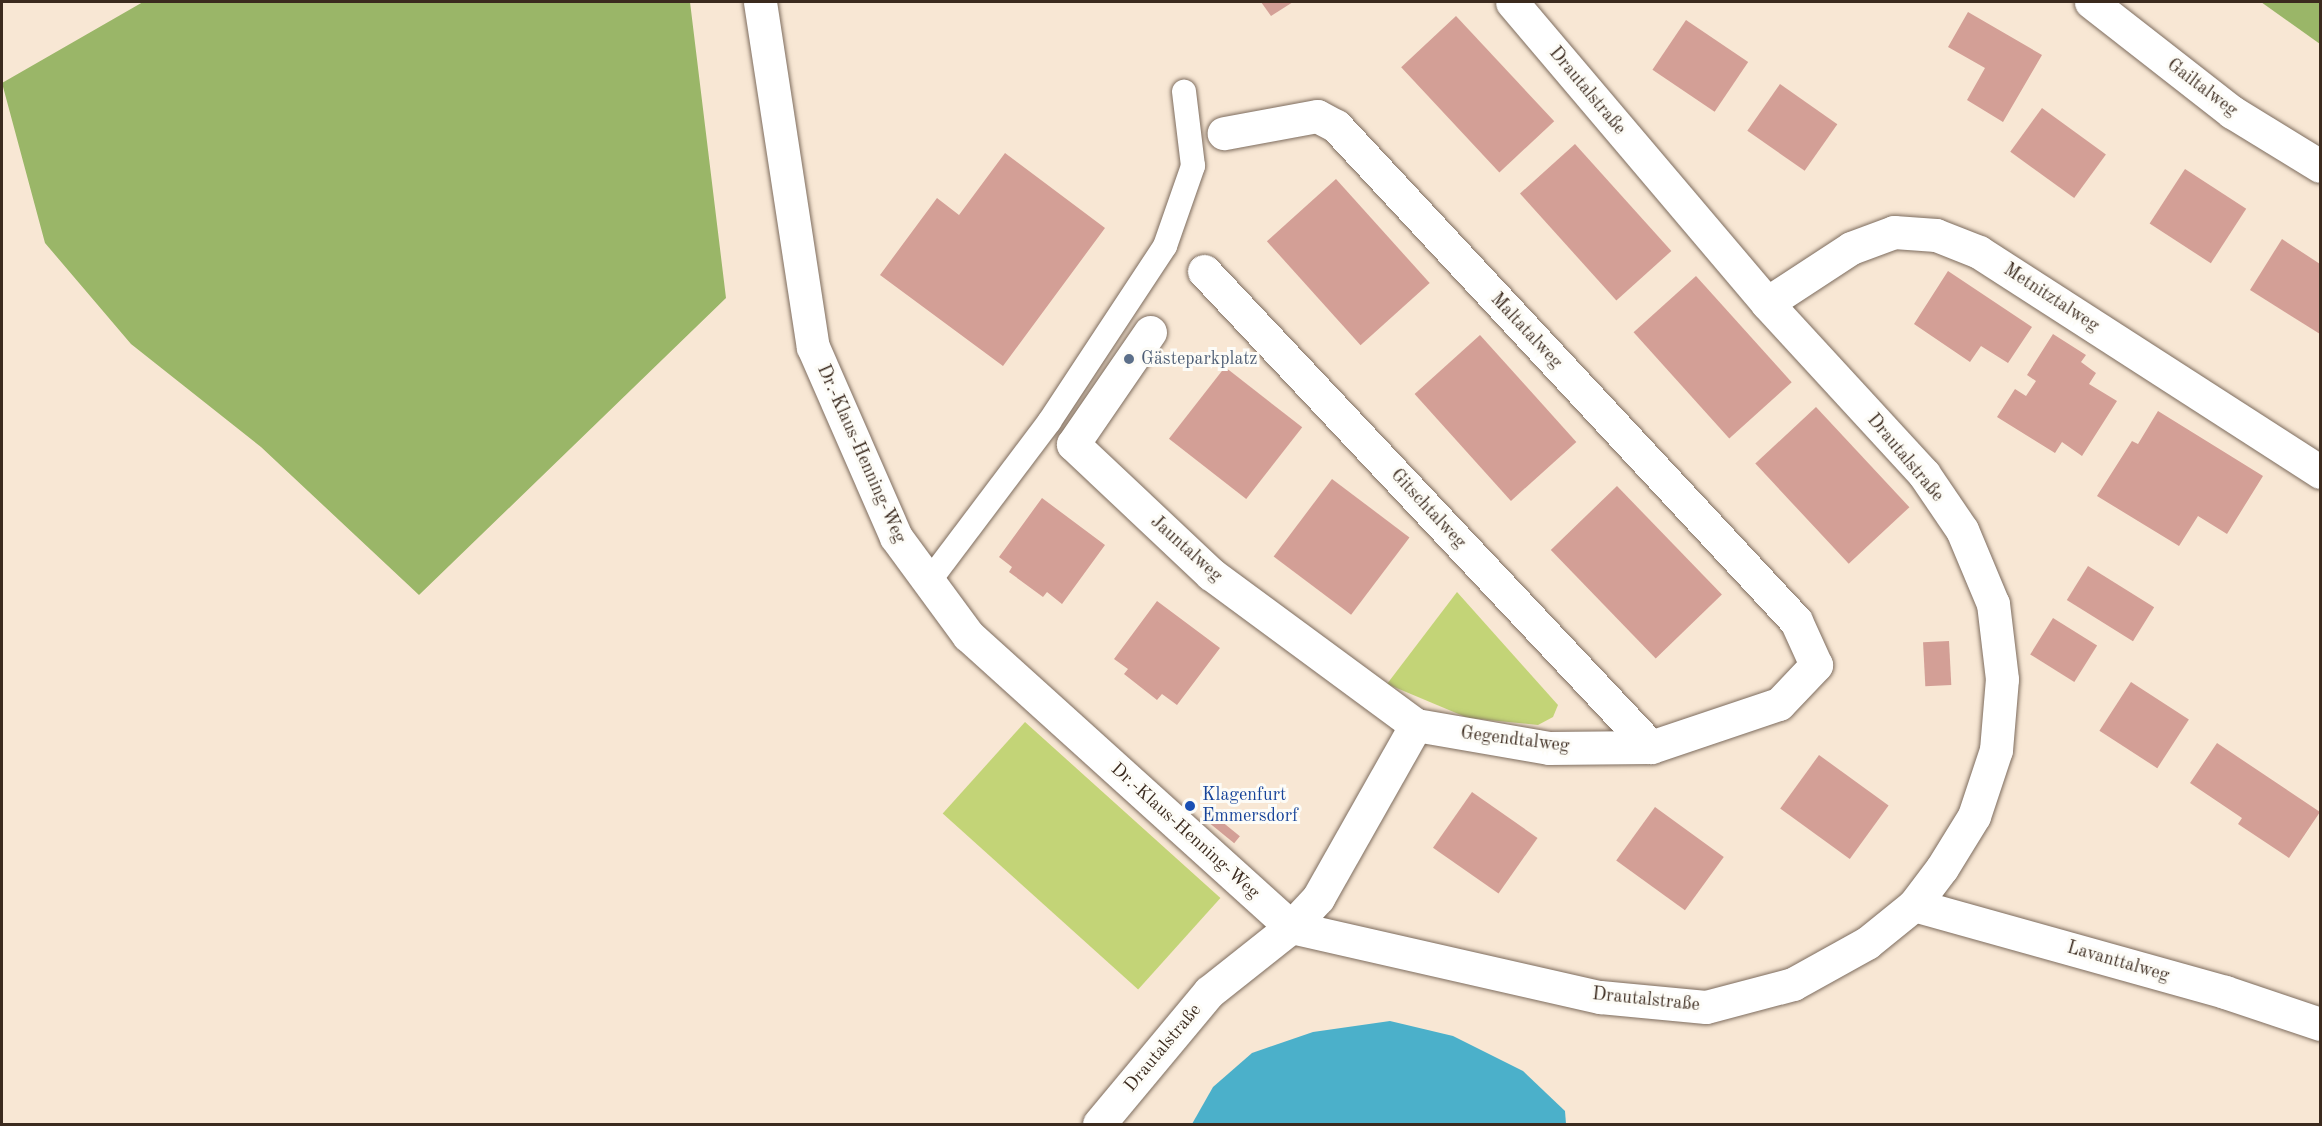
<!DOCTYPE html>
<html>
<head>
<meta charset="utf-8">
<style>
  body { margin:0 }
  #map { position:relative; width:2322px; height:1126px; overflow:hidden; background:#f8e7d4; font-family:"Old Standard TT",serif }
  div>[style] { position:absolute }
  [style*='--x'] { left:calc(var(--x)*1px); top:calc(var(--y)*1px); width:calc(var(--w)*1px); rotate:calc(var(--a)*1deg) }
  .green>* { inset:0; background:#c3d477; transform-origin:0 0 }
  .forest>* { inset:0; background:#9ab668 }
  .water>* { inset:0; background:#4bb0ca }
  .building>* { inset:0; background:#d39f96; transform-origin:0 0 }
  .roads { filter:drop-shadow(0 0 2px #7d6c5e) drop-shadow(0 0 2px #7d6c5e) }
  .service>* { height:24px; margin:-12px; padding:0 12px; transform-origin:12px; border-radius:12px; background:#fff }
  .minor>* { height:33px; margin:-16.5px; padding:0 16.5px; transform-origin:16.5px; border-radius:16.5px; background:#fff }
  .dots>* { width:16px; height:16px; translate:-50% -50%; box-sizing:border-box; border:3px solid #fdfcf7; border-radius:50% }
  span { translate:-50% -50%; white-space:nowrap; text-align:center; line-height:1.15; -webkit-text-stroke:6px #fdfcf7; paint-order:stroke }
  .street-label { font-size:18px; color:#3b2a1e }
  .service-label { font-size:18px; color:#4e5e75 }
  .left { translate:0 -50%; text-align:left }
  .transit-label { font-size:18px; color:#164399 }
  .frame { position:absolute; inset:0; border:3px solid #3b2a1e; pointer-events:none }
</style>
</head>
<body>
<div id="map">
  <div class="green">
    <i style="clip-path:polygon(1457px 592px,1558px 705px,1553px 717px,1538px 725px,1468px 718px,1387px 684px)"></i>
    <i style="left:1025px;top:722px;width:263px;height:123px;rotate:42deg"></i>
  </div>
  <div class="forest">
    <i style="clip-path:polygon(143px 2px,690px 2px,726px 298px,419px 595px,261px 447px,131px 344px,45px 243px,2px 83px)"></i>
    <i style="clip-path:polygon(2261px 2px,2320px 2px,2320px 44px)"></i>
  </div>
  <div class="water">
    <i style="clip-path:polygon(1390px 1021px,1453px 1036px,1523px 1071px,1565px 1111px,1566px 1124px,1192px 1124px,1213px 1087px,1252px 1053px,1313px 1032px)"></i>
  </div>
  <div class="building">
    <i style="clip-path:polygon(1261px 2px,1293px 2px,1271px 16px)"></i>
    <i style="clip-path:polygon(1968px 12px,2042px 55px,2003px 122px,1967px 100px,1985px 68px,1948px 47px)"></i>
    <i style="left:1456px;top:16px;width:144px;height:75px;rotate:47deg"></i>
    <i style="left:1686px;top:20px;width:75px;height:60px;rotate:34deg"></i>
    <i style="left:1780px;top:84px;width:70px;height:57px;rotate:35deg"></i>
    <i style="left:2042px;top:108px;width:79px;height:54px;rotate:36deg"></i>
    <i style="left:1575px;top:144px;width:144px;height:74px;rotate:48deg"></i>
    <i style="clip-path:polygon(1005px 153px,1105px 228px,1003px 366px,880px 275px,937px 198px,959px 215px)"></i>
    <i style="left:2185px;top:169px;width:73px;height:65px;rotate:33deg"></i>
    <i style="left:1336px;top:179px;width:140px;height:93px;rotate:48deg"></i>
    <i style="clip-path:polygon(2282px 239px,2320px 264px,2320px 334px,2250px 290px)"></i>
    <i style="clip-path:polygon(1948px 271px,2032px 327px,2008px 363px,1981px 346px,1970px 362px,1914px 324px)"></i>
    <i style="left:1696px;top:276px;width:143px;height:84px;rotate:48deg"></i>
    <i style="clip-path:polygon(2053px 334px,2086px 355px,2081px 362px,2096px 373px,2089px 384px,2117px 401px,2082px 456px,2062px 442px,2055px 453px,1997px 417px,2015px 389px,2026px 396px,2036px 381px,2027px 375px)"></i>
    <i style="left:1480px;top:335px;width:144px;height:88px;rotate:48deg"></i>
    <i style="left:1225px;top:367px;width:98px;height:91px;rotate:38deg"></i>
    <i style="left:1816px;top:407px;width:137px;height:83px;rotate:47deg"></i>
    <i style="clip-path:polygon(2158px 411px,2263px 476px,2227px 534px,2198px 516px,2179px 546px,2097px 496px,2132px 441px,2138px 444px)"></i>
    <i style="left:1332px;top:479px;width:97px;height:97px;rotate:37deg"></i>
    <i style="left:1617px;top:486px;width:151px;height:92px;rotate:46deg"></i>
    <i style="clip-path:polygon(1042px 498px,1105px 545px,1062px 604px,1047px 592px,1043px 597px,1009px 572px,1012px 567px,999px 557px)"></i>
    <i style="left:2088px;top:566px;width:78px;height:40px;rotate:32deg"></i>
    <i style="clip-path:polygon(1157px 601px,1220px 648px,1177px 705px,1162px 694px,1157px 700px,1124px 674px,1128px 669px,1114px 659px)"></i>
    <i style="left:2053px;top:618px;width:52px;height:43px;rotate:32deg"></i>
    <i style="left:1949px;top:641px;width:44px;height:26px;rotate:87deg"></i>
    <i style="left:2131px;top:682px;width:69px;height:58px;rotate:33deg"></i>
    <i style="clip-path:polygon(2217px 743px,2320px 812px,2289px 858px,2238px 824px,2242px 818px,2190px 783px)"></i>
    <i style="left:1819px;top:755px;width:86px;height:66px;rotate:36deg"></i>
    <i style="left:1472px;top:792px;width:80px;height:68px;rotate:35deg"></i>
    <i style="left:1655px;top:807px;width:85px;height:66px;rotate:36deg"></i>
    <i style="left:1215px;top:816px;width:32px;height:9px;rotate:39deg"></i>
  </div>
  <div class="roads">
    <div class="service">
      <i style="--x:927;--y:584;--w:203;--a:-53"></i>
      <i style="--x:1049;--y:422;--w:211;--a:-56.6"></i>
      <i style="--x:1165;--y:246;--w:85;--a:-70.7"></i>
      <i style="--x:1193;--y:166;--w:75;--a:-96.9"></i>
    </div>
    <div class="minor">
      <i style="--x:760;--y:2;--w:349;--a:81.3"></i>
      <i style="--x:813;--y:347;--w:207;--a:66.4"></i>
      <i style="--x:896;--y:537;--w:122;--a:53.7"></i>
      <i style="--x:968;--y:635;--w:435;--a:42.1"></i>
      <i style="--x:1291;--y:927;--w:317;--a:12.8"></i>
      <i style="--x:1600;--y:997;--w:106;--a:5.4"></i>
      <i style="--x:1706;--y:1007;--w:90;--a:-14.8"></i>
      <i style="--x:1793;--y:984;--w:85;--a:-29"></i>
      <i style="--x:1867;--y:943;--w:60;--a:-39"></i>
      <i style="--x:1914;--y:905;--w:46;--a:-52.9"></i>
      <i style="--x:1942;--y:868;--w:61;--a:-58.4"></i>
      <i style="--x:1974;--y:816;--w:70;--a:-71.6"></i>
      <i style="--x:1996;--y:750;--w:71;--a:-85.2"></i>
      <i style="--x:2002;--y:679;--w:76;--a:-96.8"></i>
      <i style="--x:1993;--y:604;--w:80;--a:-112.7"></i>
      <i style="--x:1962;--y:530;--w:68;--a:-124.2"></i>
      <i style="--x:1924;--y:474;--w:232;--a:-132.6"></i>
      <i style="--x:1767;--y:303;--w:394;--a:-130.3"></i>
      <i style="--x:2091;--y:2;--w:179;--a:38"></i>
      <i style="--x:2232;--y:112;--w:103;--a:31.5"></i>
      <i style="--x:1204;--y:271;--w:653;--a:46.8"></i>
      <i style="--x:1767;--y:303;--w:100;--a:-33.2"></i>
      <i style="--x:1851;--y:248;--w:46;--a:-20.4"></i>
      <i style="--x:1894;--y:232;--w:42;--a:4.1"></i>
      <i style="--x:1936;--y:235;--w:46;--a:21.6"></i>
      <i style="--x:1979;--y:252;--w:406;--a:32.8"></i>
      <i style="--x:1150;--y:332;--w:136;--a:124.5"></i>
      <i style="--x:1073;--y:444;--w:190;--a:43.3"></i>
      <i style="--x:1211;--y:574;--w:255;--a:36.4"></i>
      <i style="--x:1416;--y:725;--w:135;--a:9.8"></i>
      <i style="--x:1549;--y:748;--w:102;--a:-0.6"></i>
      <i style="--x:1651;--y:747;--w:135;--a:-18.6"></i>
      <i style="--x:1779;--y:704;--w:54;--a:-46.5"></i>
      <i style="--x:1816;--y:665;--w:48;--a:-114.4"></i>
      <i style="--x:1796;--y:621;--w:676;--a:-132.9"></i>
      <i style="--x:1336;--y:126;--w:21;--a:-152"></i>
      <i style="--x:1317;--y:116;--w:95;--a:169.6"></i>
      <i style="--x:1914;--y:905;--w:323;--a:15.6"></i>
      <i style="--x:2225;--y:992;--w:100;--a:18.6"></i>
      <i style="--x:1099;--y:1124;--w:172;--a:-50.2"></i>
      <i style="--x:1209;--y:992;--w:105;--a:-38.4"></i>
      <i style="--x:1291;--y:927;--w:40;--a:-47"></i>
      <i style="--x:1318;--y:898;--w:199;--a:-60.5"></i>
    </div>
  </div>
  <div class="dots">
    <i style="left:1129px;top:359px;background:#5c6f8a"></i>
    <i style="left:1190px;top:806px;background:#1a4fb4"></i>
  </div>
  <div class="street-label">
    <span style="left:2202px;top:88px;rotate:37deg">Gailtalweg</span>
    <span style="left:1587px;top:91px;rotate:50deg">Drautalstraße</span>
    <span style="left:2051px;top:298px;rotate:33deg">Metnitztalweg</span>
    <span style="left:1526px;top:331px;rotate:47deg">Maltatalweg</span>
    <span style="left:861px;top:454px;rotate:66deg">Dr.-Klaus-Henning-Weg</span>
    <span style="left:1905px;top:458px;rotate:50deg">Drautalstraße</span>
    <span style="left:1428px;top:509px;rotate:47deg">Gitschtalweg</span>
    <span style="left:1186px;top:549px;rotate:42deg">Jauntalweg</span>
    <span style="left:1515px;top:740px;rotate:7deg">Gegendtalweg</span>
    <span style="left:1185px;top:831px;rotate:42deg">Dr.-Klaus-Henning-Weg</span>
    <span style="left:2118px;top:962px;rotate:16deg">Lavanttalweg</span>
    <span style="left:1646px;top:1000px;rotate:6deg">Drautalstraße</span>
    <span style="left:1163px;top:1048px;rotate:-50deg">Drautalstraße</span>
  </div>
  <div class="service-label">
    <span class="left" style="left:1141px;top:359px">Gästeparkplatz</span>
  </div>
  <div class="transit-label">
    <span class="left" style="left:1202px;top:806px">Klagenfurt<br>Emmersdorf</span>
  </div>
  <div class="frame"></div>
</div>
</body>
</html>
